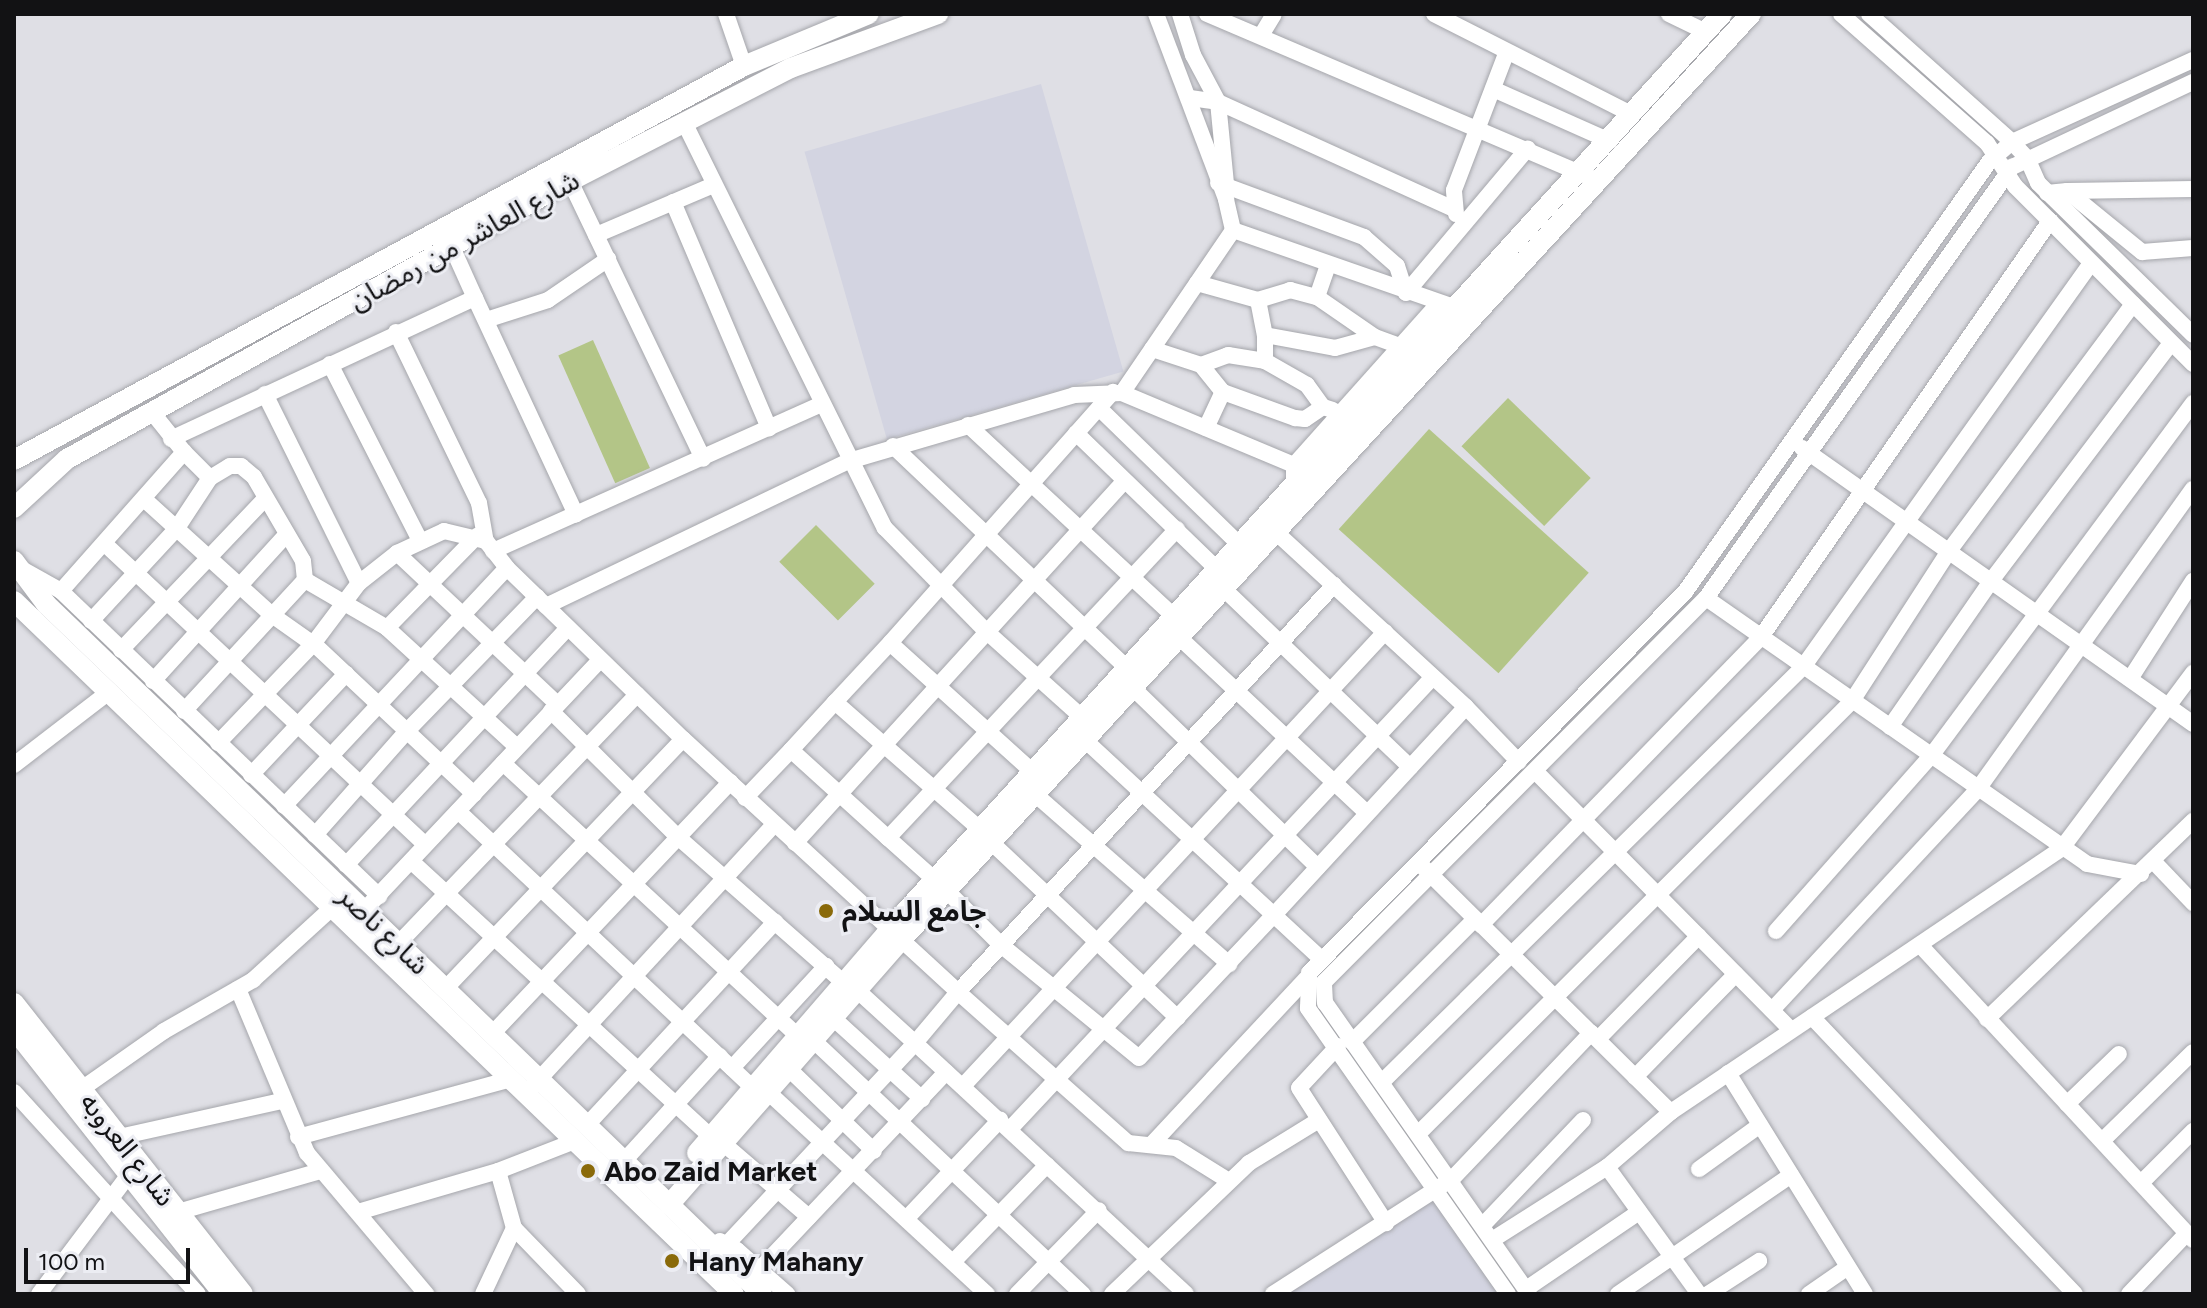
<!DOCTYPE html>
<html>
<head>
<meta charset="utf-8">
<style>
  body { margin:0 }
  #map { position:relative; width:2207px; height:1308px; overflow:hidden; background:#dfdfe5; font-family:Figtree,"Noto Sans Arabic",sans-serif }
  div>[style] { position:absolute }
  [style*='--x'] { left:calc(var(--x)*1px); top:calc(var(--y)*1px); width:calc(var(--w)*1px); rotate:calc(var(--a)*1deg) }
  .built>* { inset:0; background:#d3d4e1; transform-origin:0 0 }
  .green>* { inset:0; background:#b3c587; transform-origin:0 0 }
  .roads { filter:drop-shadow(0 0 2px #a5a6ab) drop-shadow(0 0 2px #a5a6ab) }
  .minor>* { height:16px; margin:-8px; padding:0 8px; transform-origin:8px; border-radius:8px; background:#fff }
  .major>* { height:20px; margin:-10px; padding:0 10px; transform-origin:10px; border-radius:10px; background:#fff }
  .dots>* { width:22px; height:22px; translate:-50% -50%; box-sizing:border-box; border:4px solid #ecedf3; border-radius:50% }
  span { translate:-50% -50%; white-space:nowrap; text-align:center; line-height:1.15; -webkit-text-stroke:6px #ecedf3; paint-order:stroke }
  .street-label { font-size:28px; color:#121214 }
  .poi-label { font-size:28px; color:#121214; font-weight:700 }
  .left { translate:0 -50%; text-align:left }
  .frame { position:absolute; inset:0; border:16px solid #121214; pointer-events:none }
  .scale { position:absolute; left:24px; top:1248px; width:166px; height:36px; box-sizing:border-box; border:4px solid #121214; border-top:0; padding-left:10px; font-size:24px; line-height:28px; white-space:nowrap; color:#121214; -webkit-text-stroke:6px #ecedf3; paint-order:stroke }
</style>
</head>
<body>
<div id="map">
  <div class="built">
    <i style="left:1041px;top:84px;width:299px;height:246px;rotate:74deg"></i>
    <i style="clip-path:polygon(1433px 1195px,1501px 1294px,1283px 1294px)"></i>
  </div>
  <div class="green">
    <i style="left:593px;top:340px;width:140px;height:38px;rotate:66deg"></i>
    <i style="left:1508px;top:398px;width:115px;height:67px;rotate:44deg"></i>
    <i style="left:1429px;top:429px;width:215px;height:135px;rotate:42deg"></i>
    <i style="left:816px;top:525px;width:83px;height:52px;rotate:45deg"></i>
  </div>
  <div class="roads">
    <div class="minor">
      <i style="--x:726;--y:14;--w:55;--a:70.9"></i>
      <i style="--x:1180;--y:14;--w:43;--a:72.4"></i>
      <i style="--x:1193;--y:55;--w:53;--a:62"></i>
      <i style="--x:1218;--y:102;--w:91;--a:84.4"></i>
      <i style="--x:1207;--y:14;--w:426;--a:23.1"></i>
      <i style="--x:1434;--y:14;--w:223;--a:26.9"></i>
      <i style="--x:1669;--y:14;--w:41;--a:25.9"></i>
      <i style="--x:1841;--y:14;--w:195;--a:41.5"></i>
      <i style="--x:1987;--y:143;--w:51;--a:56.9"></i>
      <i style="--x:2015;--y:186;--w:252;--a:45"></i>
      <i style="--x:1869;--y:14;--w:192;--a:41.8"></i>
      <i style="--x:2012;--y:142;--w:22;--a:47"></i>
      <i style="--x:2027;--y:158;--w:27;--a:66"></i>
      <i style="--x:2038;--y:183;--w:217;--a:44.4"></i>
      <i style="--x:1262;--y:34;--w:23;--a:-59"></i>
      <i style="--x:1493;--y:89;--w:128;--a:24"></i>
      <i style="--x:1190;--y:98;--w:28;--a:8"></i>
      <i style="--x:1218;--y:102;--w:257;--a:24.4"></i>
      <i style="--x:684;--y:122;--w:453;--a:63.7"></i>
      <i style="--x:885;--y:528;--w:146;--a:45.6"></i>
      <i style="--x:987;--y:632;--w:132;--a:41.9"></i>
      <i style="--x:570;--y:181;--w:308;--a:64.4"></i>
      <i style="--x:1218;--y:183;--w:156;--a:20.3"></i>
      <i style="--x:1364;--y:237;--w:44;--a:41.3"></i>
      <i style="--x:1397;--y:266;--w:28;--a:72"></i>
      <i style="--x:2067;--y:191;--w:126;--a:-0.9"></i>
      <i style="--x:2047;--y:193;--w:20;--a:-6"></i>
      <i style="--x:2067;--y:191;--w:97;--a:39.1"></i>
      <i style="--x:2142;--y:252;--w:51;--a:-4.5"></i>
      <i style="--x:673;--y:202;--w:246;--a:67"></i>
      <i style="--x:1456;--y:214;--w:24;--a:-95"></i>
      <i style="--x:1454;--y:190;--w:146;--a:-69.1"></i>
      <i style="--x:1233;--y:230;--w:237;--a:19.2"></i>
      <i style="--x:596;--y:235;--w:128;--a:-23"></i>
      <i style="--x:1197;--y:283;--w:63;--a:15.6"></i>
      <i style="--x:1258;--y:300;--w:36;--a:79"></i>
      <i style="--x:1265;--y:335;--w:71;--a:10.5"></i>
      <i style="--x:1335;--y:348;--w:41;--a:-15.4"></i>
      <i style="--x:1375;--y:337;--w:27;--a:20"></i>
      <i style="--x:1406;--y:293;--w:189;--a:-49.9"></i>
      <i style="--x:1317;--y:297;--w:70;--a:34.6"></i>
      <i style="--x:475;--y:298;--w:239;--a:65"></i>
      <i style="--x:1258;--y:300;--w:34;--a:-17"></i>
      <i style="--x:1290;--y:290;--w:28;--a:15"></i>
      <i style="--x:1317;--y:297;--w:34;--a:-71"></i>
      <i style="--x:486;--y:320;--w:65;--a:-17.9"></i>
      <i style="--x:548;--y:300;--w:73;--a:-34.3"></i>
      <i style="--x:396;--y:332;--w:190;--a:64.1"></i>
      <i style="--x:479;--y:503;--w:39;--a:80"></i>
      <i style="--x:1152;--y:349;--w:52;--a:18.1"></i>
      <i style="--x:1201;--y:365;--w:29;--a:-20"></i>
      <i style="--x:1228;--y:355;--w:37;--a:9"></i>
      <i style="--x:1265;--y:361;--w:26;--a:-90"></i>
      <i style="--x:1265;--y:361;--w:48;--a:29.7"></i>
      <i style="--x:1307;--y:385;--w:27;--a:54"></i>
      <i style="--x:1323;--y:407;--w:10;--a:17"></i>
      <i style="--x:330;--y:364;--w:196;--a:63"></i>
      <i style="--x:1201;--y:365;--w:35;--a:51"></i>
      <i style="--x:1223;--y:392;--w:77;--a:19.9"></i>
      <i style="--x:1295;--y:418;--w:10;--a:6"></i>
      <i style="--x:1305;--y:419;--w:22;--a:-34"></i>
      <i style="--x:1122;--y:393;--w:197;--a:-55.7"></i>
      <i style="--x:1233;--y:230;--w:32;--a:-103"></i>
      <i style="--x:1226;--y:199;--w:198;--a:-110.7"></i>
      <i style="--x:265;--y:394;--w:211;--a:63.6"></i>
      <i style="--x:1099;--y:408;--w:198;--a:44.2"></i>
      <i style="--x:968;--y:425;--w:284;--a:42.9"></i>
      <i style="--x:1206;--y:428;--w:40;--a:-65"></i>
      <i style="--x:1076;--y:433;--w:199;--a:44"></i>
      <i style="--x:171;--y:439;--w:335;--a:-24.9"></i>
      <i style="--x:475;--y:298;--w:54;--a:-114.2"></i>
      <i style="--x:893;--y:446;--w:327;--a:43.5"></i>
      <i style="--x:1802;--y:448;--w:479;--a:35.2"></i>
      <i style="--x:184;--y:452;--w:37;--a:45"></i>
      <i style="--x:1294;--y:465;--w:216;--a:-48.2"></i>
      <i style="--x:144;--y:499;--w:173;--a:42.2"></i>
      <i style="--x:272;--y:615;--w:50;--a:35.3"></i>
      <i style="--x:105;--y:544;--w:439;--a:43.2"></i>
      <i style="--x:493;--y:551;--w:360;--a:-24.1"></i>
      <i style="--x:397;--y:553;--w:220;--a:43.3"></i>
      <i style="--x:18;--y:567;--w:49;--a:29.2"></i>
      <i style="--x:61;--y:591;--w:441;--a:43.8"></i>
      <i style="--x:61;--y:591;--w:186;--a:-48.5"></i>
      <i style="--x:184;--y:452;--w:51;--a:-128.7"></i>
      <i style="--x:1226;--y:591;--w:255;--a:43.7"></i>
      <i style="--x:1706;--y:598;--w:465;--a:34.9"></i>
      <i style="--x:2087;--y:864;--w:55;--a:10.5"></i>
      <i style="--x:546;--y:606;--w:336;--a:-25.6"></i>
      <i style="--x:849;--y:461;--w:234;--a:-16.3"></i>
      <i style="--x:1074;--y:395;--w:48;--a:-2.4"></i>
      <i style="--x:1122;--y:393;--w:186;--a:22.7"></i>
      <i style="--x:1294;--y:465;--w:23;--a:90"></i>
      <i style="--x:91;--y:621;--w:127;--a:-47.2"></i>
      <i style="--x:177;--y:528;--w:60;--a:-56.6"></i>
      <i style="--x:210;--y:478;--w:23;--a:-31"></i>
      <i style="--x:230;--y:466;--w:11;--a:0"></i>
      <i style="--x:241;--y:466;--w:17;--a:40"></i>
      <i style="--x:254;--y:477;--w:97;--a:59.7"></i>
      <i style="--x:303;--y:561;--w:19;--a:84"></i>
      <i style="--x:387;--y:628;--w:129;--a:-45.6"></i>
      <i style="--x:1181;--y:639;--w:253;--a:43.1"></i>
      <i style="--x:313;--y:643;--w:221;--a:43.2"></i>
      <i style="--x:121;--y:650;--w:207;--a:-46.4"></i>
      <i style="--x:2130;--y:679;--w:117;--a:-57.3"></i>
      <i style="--x:153;--y:681;--w:196;--a:-47.7"></i>
      <i style="--x:1134;--y:689;--w:256;--a:44.1"></i>
      <i style="--x:835;--y:702;--w:81;--a:-47"></i>
      <i style="--x:1466;--y:707;--w:76;--a:46.1"></i>
      <i style="--x:184;--y:711;--w:178;--a:-47.3"></i>
      <i style="--x:305;--y:580;--w:95;--a:30.3"></i>
      <i style="--x:387;--y:628;--w:176;--a:42.5"></i>
      <i style="--x:551;--y:711;--w:180;--a:44.8"></i>
      <i style="--x:679;--y:838;--w:220;--a:41.3"></i>
      <i style="--x:1890;--y:727;--w:178;--a:-55.3"></i>
      <i style="--x:1991;--y:581;--w:298;--a:-52.9"></i>
      <i style="--x:1087;--y:742;--w:318;--a:42.8"></i>
      <i style="--x:218;--y:743;--w:137;--a:-46.2"></i>
      <i style="--x:313;--y:644;--w:76;--a:-53"></i>
      <i style="--x:359;--y:583;--w:48;--a:-38.3"></i>
      <i style="--x:397;--y:553;--w:52;--a:-25.1"></i>
      <i style="--x:444;--y:531;--w:43;--a:13.4"></i>
      <i style="--x:486;--y:541;--w:34;--a:52"></i>
      <i style="--x:507;--y:568;--w:245;--a:44.2"></i>
      <i style="--x:683;--y:739;--w:374;--a:42.6"></i>
      <i style="--x:958;--y:992;--w:67;--a:130.1"></i>
      <i style="--x:915;--y:1043;--w:369;--a:42.8"></i>
      <i style="--x:503;--y:763;--w:402;--a:42.8"></i>
      <i style="--x:14;--y:765;--w:121;--a:-37.6"></i>
      <i style="--x:1535;--y:771;--w:363;--a:45.3"></i>
      <i style="--x:1035;--y:774;--w:195;--a:-137.9"></i>
      <i style="--x:890;--y:643;--w:336;--a:-48.4"></i>
      <i style="--x:251;--y:775;--w:139;--a:-46.8"></i>
      <i style="--x:1036;--y:795;--w:257;--a:41.2"></i>
      <i style="--x:745;--y:798;--w:66;--a:-46.2"></i>
      <i style="--x:284;--y:806;--w:326;--a:-46.9"></i>
      <i style="--x:458;--y:811;--w:405;--a:43.2"></i>
      <i style="--x:315;--y:835;--w:139;--a:-48.5"></i>
      <i style="--x:407;--y:731;--w:187;--a:-45.9"></i>
      <i style="--x:888;--y:838;--w:131;--a:-137.8"></i>
      <i style="--x:791;--y:750;--w:65;--a:-47.5"></i>
      <i style="--x:835;--y:702;--w:196;--a:41.3"></i>
      <i style="--x:795;--y:843;--w:489;--a:-47.7"></i>
      <i style="--x:992;--y:843;--w:255;--a:43.3"></i>
      <i style="--x:411;--y:861;--w:408;--a:42.6"></i>
      <i style="--x:2154;--y:862;--w:57;--a:46.4"></i>
      <i style="--x:346;--y:865;--w:323;--a:-46.9"></i>
      <i style="--x:1422;--y:866;--w:350;--a:44.7"></i>
      <i style="--x:935;--y:880;--w:63;--a:-138.2"></i>
      <i style="--x:888;--y:838;--w:423;--a:-46.9"></i>
      <i style="--x:947;--y:891;--w:76;--a:45"></i>
      <i style="--x:1001;--y:945;--w:178;--a:39.3"></i>
      <i style="--x:1139;--y:1058;--w:195;--a:-46.7"></i>
      <i style="--x:1273;--y:916;--w:284;--a:-47.3"></i>
      <i style="--x:1466;--y:707;--w:257;--a:-137.4"></i>
      <i style="--x:371;--y:903;--w:334;--a:-46.7"></i>
      <i style="--x:1481;--y:925;--w:402;--a:-45.8"></i>
      <i style="--x:1761;--y:637;--w:507;--a:-55.21"></i>
      <i style="--x:1776;--y:931;--w:234;--a:-48.5"></i>
      <i style="--x:1931;--y:756;--w:440;--a:-53.4"></i>
      <i style="--x:397;--y:945;--w:347;--a:-46.2"></i>
      <i style="--x:1920;--y:945;--w:402;--a:47.2"></i>
      <i style="--x:238;--y:989;--w:178;--a:67.2"></i>
      <i style="--x:307;--y:1153;--w:185;--a:49.8"></i>
      <i style="--x:445;--y:989;--w:345;--a:-46.4"></i>
      <i style="--x:1772;--y:1010;--w:302;--a:-47"></i>
      <i style="--x:1978;--y:789;--w:369;--a:-54.4"></i>
      <i style="--x:832;--y:1017;--w:122;--a:42.3"></i>
      <i style="--x:1812;--y:1017;--w:382;--a:46.5"></i>
      <i style="--x:1987;--y:1019;--w:286;--a:-43.9"></i>
      <i style="--x:492;--y:1034;--w:347;--a:-46.6"></i>
      <i style="--x:1598;--y:1039;--w:144;--a:-45.6"></i>
      <i style="--x:813;--y:1040;--w:371;--a:43.3"></i>
      <i style="--x:1352;--y:1042;--w:174;--a:-45"></i>
      <i style="--x:1338;--y:1046;--w:57;--a:132.9"></i>
      <i style="--x:1299;--y:1088;--w:161;--a:57.2"></i>
      <i style="--x:732;--y:1068;--w:139;--a:-47.3"></i>
      <i style="--x:789;--y:1069;--w:118;--a:44"></i>
      <i style="--x:1728;--y:1073;--w:260;--a:58.2"></i>
      <i style="--x:1635;--y:1077;--w:144;--a:-45.6"></i>
      <i style="--x:1382;--y:1082;--w:591;--a:-44.59"></i>
      <i style="--x:1803;--y:667;--w:496;--a:-54.5"></i>
      <i style="--x:963;--y:1086;--w:620;--a:-47.09"></i>
      <i style="--x:531;--y:1088;--w:358;--a:-47.3"></i>
      <i style="--x:14;--y:1092;--w:273;--a:47.7"></i>
      <i style="--x:768;--y:1092;--w:298;--a:42.7"></i>
      <i style="--x:73;--y:1095;--w:111;--a:-35.1"></i>
      <i style="--x:164;--y:1031;--w:103;--a:-29.8"></i>
      <i style="--x:253;--y:980;--w:108;--a:-42.4"></i>
      <i style="--x:2067;--y:1104;--w:72;--a:-43.9"></i>
      <i style="--x:587;--y:1125;--w:277;--a:-47.2"></i>
      <i style="--x:1010;--y:1129;--w:619;--a:-46.9"></i>
      <i style="--x:1418;--y:1134;--w:613;--a:-44.93"></i>
      <i style="--x:1852;--y:701;--w:179;--a:-57.1"></i>
      <i style="--x:1949;--y:551;--w:308;--a:-53.3"></i>
      <i style="--x:119;--y:1137;--w:167;--a:-12.5"></i>
      <i style="--x:298;--y:1137;--w:222;--a:-15.2"></i>
      <i style="--x:2102;--y:1141;--w:127;--a:-44.4"></i>
      <i style="--x:724;--y:1144;--w:112;--a:40.7"></i>
      <i style="--x:1151;--y:1145;--w:227;--a:-47"></i>
      <i style="--x:624;--y:1161;--w:142;--a:-47.6"></i>
      <i style="--x:1607;--y:1167;--w:157;--a:54.1"></i>
      <i style="--x:1699;--y:1169;--w:75;--a:-35.8"></i>
      <i style="--x:1229;--y:1181;--w:62;--a:-148.1"></i>
      <i style="--x:1176;--y:1148;--w:48;--a:-174.1"></i>
      <i style="--x:1128;--y:1143;--w:227;--a:-138.4"></i>
      <i style="--x:958;--y:992;--w:554;--a:-47.27"></i>
      <i style="--x:2141;--y:1183;--w:74;--a:-45"></i>
      <i style="--x:178;--y:1212;--w:148;--a:-16.1"></i>
      <i style="--x:358;--y:1212;--w:146;--a:-16.3"></i>
      <i style="--x:906;--y:1219;--w:137;--a:-46.5"></i>
      <i style="--x:1483;--y:1225;--w:145;--a:-46.4"></i>
      <i style="--x:514;--y:1228;--w:92;--a:45.9"></i>
      <i style="--x:1492;--y:1240;--w:136;--a:-32.4"></i>
      <i style="--x:1607;--y:1167;--w:84;--a:-40.7"></i>
      <i style="--x:1671;--y:1112;--w:472;--a:-34"></i>
      <i style="--x:2062;--y:848;--w:219;--a:-53.2"></i>
      <i style="--x:720;--y:1241;--w:19;--a:28"></i>
      <i style="--x:737;--y:1250;--w:67;--a:41.3"></i>
      <i style="--x:728;--y:1243;--w:274;--a:-46.9"></i>
      <i style="--x:915;--y:1043;--w:79;--a:-137.6"></i>
      <i style="--x:953;--y:1262;--w:135;--a:-45.9"></i>
      <i style="--x:760;--y:1269;--w:271;--a:-46.6"></i>
      <i style="--x:1526;--y:1289;--w:137;--a:-34.3"></i>
      <i style="--x:39;--y:1294;--w:148;--a:-53"></i>
      <i style="--x:483;--y:1294;--w:73;--a:-64.8"></i>
      <i style="--x:514;--y:1228;--w:59;--a:-105.7"></i>
      <i style="--x:498;--y:1171;--w:83;--a:-21.3"></i>
      <i style="--x:1017;--y:1294;--w:117;--a:-45.7"></i>
      <i style="--x:1112;--y:1294;--w:190;--a:-43.7"></i>
      <i style="--x:1249;--y:1163;--w:82;--a:-31.6"></i>
      <i style="--x:1273;--y:1294;--w:213;--a:-32.7"></i>
      <i style="--x:1452;--y:1179;--w:202;--a:-46.4"></i>
      <i style="--x:1508;--y:1294;--w:349;--a:-125"></i>
      <i style="--x:1308;--y:1008;--w:35;--a:-88"></i>
      <i style="--x:1309;--y:973;--w:535;--a:-45.38"></i>
      <i style="--x:1685;--y:592;--w:527;--a:-54.74"></i>
      <i style="--x:1989;--y:162;--w:30;--a:-41"></i>
      <i style="--x:2012;--y:142;--w:199;--a:-24.4"></i>
      <i style="--x:1529;--y:1294;--w:355;--a:-125"></i>
      <i style="--x:1325;--y:1003;--w:21;--a:-93"></i>
      <i style="--x:1324;--y:982;--w:542;--a:-45.15"></i>
      <i style="--x:1706;--y:598;--w:529;--a:-54.63"></i>
      <i style="--x:2012;--y:167;--w:200;--a:-25.2"></i>
      <i style="--x:1618;--y:1294;--w:210;--a:-34.5"></i>
      <i style="--x:1708;--y:1294;--w:61;--a:-32.9"></i>
      <i style="--x:1809;--y:1294;--w:47;--a:-34.7"></i>
      <i style="--x:2129;--y:1294;--w:84;--a:-46.4"></i>
    </div>
    <div class="major">
      <i style="--x:14;--y:460;--w:830;--a:-28.36"></i>
      <i style="--x:744;--y:66;--w:135;--a:-22.6"></i>
      <i style="--x:14;--y:508;--w:72;--a:-42.8"></i>
      <i style="--x:67;--y:459;--w:575;--a:-28.93"></i>
      <i style="--x:570;--y:181;--w:248;--a:-27.1"></i>
      <i style="--x:791;--y:68;--w:157;--a:-20.2"></i>
      <i style="--x:14;--y:561;--w:54;--a:53.3"></i>
      <i style="--x:46;--y:604;--w:994;--a:43.94"></i>
      <i style="--x:14;--y:601;--w:999;--a:43.91"></i>
      <i style="--x:14;--y:1003;--w:370;--a:51.8"></i>
      <i style="--x:14;--y:1029;--w:337;--a:51.7"></i>
      <i style="--x:697;--y:1153;--w:320;--a:-49.2"></i>
      <i style="--x:906;--y:911;--w:1213;--a:-47.71"></i>
      <i style="--x:669;--y:1205;--w:356;--a:-48.8"></i>
      <i style="--x:904;--y:937;--w:1253;--a:-47.46"></i>
    </div>
  </div>
  <div class="dots">
    <i style="left:826px;top:911px;background:#8a6a0a"></i>
    <i style="left:588px;top:1171px;background:#8a6a0a"></i>
    <i style="left:672px;top:1261px;background:#8a6a0a"></i>
  </div>
  <div class="street-label">
    <span style="left:464px;top:240px;rotate:-29deg">شارع العاشر من رمضان</span>
    <span style="left:384px;top:930px;rotate:44deg">شارع ناصر</span>
    <span style="left:128px;top:1149px;rotate:52deg">شارع العروبه</span>
  </div>
  <div class="poi-label">
    <span class="left" style="left:842px;top:911px">جامع السلام</span>
    <span class="left" style="left:604px;top:1171px">Abo Zaid Market</span>
    <span class="left" style="left:688px;top:1261px">Hany Mahany</span>
  </div>
  <div class="frame"></div>
  <div class="scale">100 m</div>
</div>
</body>
</html>
